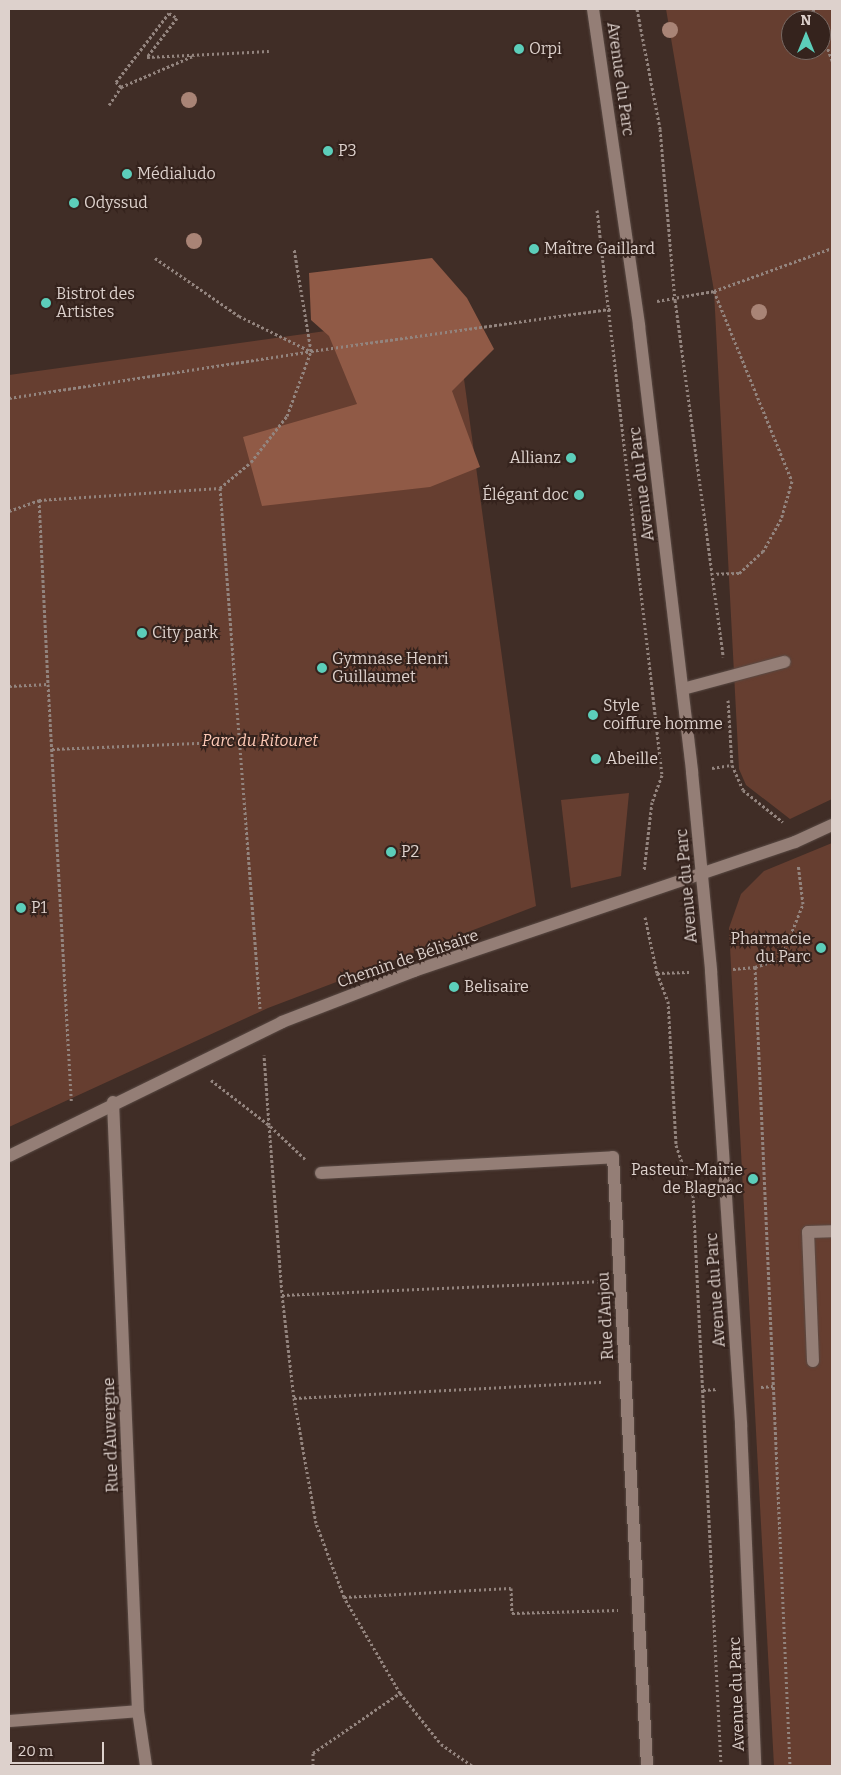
<!DOCTYPE html>
<html>
<head>
<meta charset="utf-8">
<style>
  body { margin:0 }
  #map { position:relative; width:841px; height:1775px; overflow:hidden; background:#402d26; font-family:Bitter,serif }
  div>[style] { position:absolute }
  [style*='--x'] { left:calc(var(--x)*1px); top:calc(var(--y)*1px); width:calc(var(--w)*1px); rotate:calc(var(--a)*1deg) }
  .green>* { inset:0; background:#663e30 }
  .forest>* { inset:0; background:#905a46 }
  .path>* { height:3px; margin-top:-1.5px; transform-origin:0; background:repeating-linear-gradient(90deg,#93847e 0 2.5px,transparent 0 5px) }
  .roads { filter:drop-shadow(0 0 1px #594a44) drop-shadow(0 0 1px #594a44) }
  .lane>* { height:12px; margin:-6px; padding:0 6px; transform-origin:6px; border-radius:6px; background:#947e76 }
  .street>* { height:12px; margin:-6px; padding:0 6px; transform-origin:6px; border-radius:6px; background:#947e76 }
  .secondary>* { height:12px; margin:-6px; padding:0 6px; transform-origin:6px; border-radius:6px; background:#947e76 }
  .trees>* { width:16px; height:16px; margin:-8px; border-radius:50%; background:#a98476 }
  .dots>* { width:14px; height:14px; translate:-50% -50%; box-sizing:border-box; border:2px solid #35231d; border-radius:50% }
  span { translate:-50% -50%; white-space:nowrap; text-align:center; line-height:1.15; -webkit-text-stroke:4px #35231d; paint-order:stroke }
  .poi-label { font-size:16px; color:#ddd1cc }
  .left { translate:0 -50%; text-align:left }
  .right { translate:-100% -50%; text-align:right }
  .street-label { font-size:16px; color:#ddd1cc }
  .park-label { font-size:16px; color:#ffcbb8; font-style:italic }
  .frame { position:absolute; inset:0; border:10px solid #ddd1cc; pointer-events:none }
  .north { position:absolute; left:781px; top:10px; width:50px; height:50px; box-sizing:border-box; background:#35231d; border:1px solid #786963; border-radius:50%; rotate:0deg; font-size:14px; font-weight:700; line-height:20px; text-align:center; color:#ddd1cc }
  .north::after { content:''; display:block; margin:auto; width:18px; height:22px; background:#5cceba; clip-path:polygon(50% 0,100% 100%,50% 72%,0 100%) }
  .scale { position:absolute; left:10px; top:1742px; width:94px; height:22px; box-sizing:border-box; border:2px solid #ddd1cc; border-top:0; padding-left:6px; font-size:15px; line-height:18px; white-space:nowrap; color:#ddd1cc; -webkit-text-stroke:4px #35231d; paint-order:stroke }
</style>
</head>
<body>
<div id="map">
  <div class="green">
    <i style="clip-path:polygon(evenodd,666px 9px,832px 9px,832px 799px,790px 819px,746px 785px,739px 769px,714px 291px,666px 9px,791px 20px,821px 20px,821px 50px,791px 50px,791px 20px)"></i>
    <i style="clip-path:polygon(455px 313px,536px 906px,268px 1008px,9px 1127px,9px 375px)"></i>
    <i style="clip-path:polygon(629px 793px,621px 876px,571px 888px,561px 800px)"></i>
    <i style="clip-path:polygon(832px 843px,832px 1766px,774px 1766px,729px 928px,741px 894px,764px 871px)"></i>
  </div>
  <div class="forest">
    <i style="clip-path:polygon(432px 258px,467px 298px,494px 349px,452px 391px,480px 467px,430px 487px,262px 506px,243px 437px,357px 404px,329px 336px,311px 320px,309px 273px)"></i>
  </div>
  <div class="path">
    <i style="--x:637;--y:9;--w:122;--a:79.1"></i>
    <i style="--x:660;--y:129;--w:172;--a:85"></i>
    <i style="--x:675;--y:300;--w:360;--a:82.3"></i>
    <i style="--x:813;--y:9;--w:12;--a:70"></i>
    <i style="--x:821;--y:30;--w:33;--a:70"></i>
    <i style="--x:121;--y:87;--w:7;--a:-135"></i>
    <i style="--x:116;--y:82;--w:87;--a:-52.5"></i>
    <i style="--x:169;--y:13;--w:9;--a:32"></i>
    <i style="--x:177;--y:18;--w:49;--a:127.6"></i>
    <i style="--x:147;--y:57;--w:122;--a:-2.8"></i>
    <i style="--x:109;--y:105;--w:22;--a:-56"></i>
    <i style="--x:121;--y:87;--w:78;--a:-23.3"></i>
    <i style="--x:597;--y:210;--w:569;--a:83.44"></i>
    <i style="--x:662;--y:775;--w:29;--a:110"></i>
    <i style="--x:652;--y:802;--w:69;--a:96.6"></i>
    <i style="--x:155;--y:258;--w:102;--a:34.6"></i>
    <i style="--x:239;--y:316;--w:79;--a:26.2"></i>
    <i style="--x:714;--y:291;--w:205;--a:67.7"></i>
    <i style="--x:792;--y:481;--w:40;--a:106"></i>
    <i style="--x:781;--y:519;--w:37;--a:119"></i>
    <i style="--x:763;--y:551;--w:33;--a:137"></i>
    <i style="--x:739;--y:573;--w:25;--a:178"></i>
    <i style="--x:657;--y:301;--w:58;--a:-10"></i>
    <i style="--x:714;--y:291;--w:126;--a:-20"></i>
    <i style="--x:9;--y:398;--w:306;--a:-8.8"></i>
    <i style="--x:311;--y:351;--w:303;--a:-8"></i>
    <i style="--x:220;--y:488;--w:522;--a:85.6"></i>
    <i style="--x:39;--y:500;--w:184;--a:87.2"></i>
    <i style="--x:9;--y:511;--w:32;--a:-20"></i>
    <i style="--x:39;--y:500;--w:181;--a:-3.8"></i>
    <i style="--x:220;--y:488;--w:40;--a:-40"></i>
    <i style="--x:251;--y:462;--w:58;--a:-52"></i>
    <i style="--x:287;--y:416;--w:69;--a:-69.7"></i>
    <i style="--x:311;--y:351;--w:104;--a:-99.4"></i>
    <i style="--x:9;--y:686;--w:39;--a:-3"></i>
    <i style="--x:48;--y:684;--w:418;--a:86.8"></i>
    <i style="--x:728;--y:700;--w:65;--a:86.5"></i>
    <i style="--x:732;--y:765;--w:27;--a:66"></i>
    <i style="--x:743;--y:790;--w:51;--a:38.7"></i>
    <i style="--x:52;--y:749;--w:187;--a:-2.4"></i>
    <i style="--x:712;--y:768;--w:20;--a:-9"></i>
    <i style="--x:645;--y:917;--w:57;--a:77.9"></i>
    <i style="--x:657;--y:973;--w:30;--a:69"></i>
    <i style="--x:668;--y:1001;--w:144;--a:86.8"></i>
    <i style="--x:676;--y:1145;--w:53;--a:71.2"></i>
    <i style="--x:693;--y:1195;--w:572;--a:87.19"></i>
    <i style="--x:755;--y:967;--w:800;--a:87.49"></i>
    <i style="--x:733;--y:969;--w:22;--a:-5"></i>
    <i style="--x:755;--y:967;--w:27;--a:-17"></i>
    <i style="--x:781;--y:959;--w:59;--a:-68.2"></i>
    <i style="--x:803;--y:904;--w:39;--a:-97"></i>
    <i style="--x:657;--y:973;--w:32;--a:-2"></i>
    <i style="--x:211;--y:1080;--w:73;--a:37.8"></i>
    <i style="--x:269;--y:1125;--w:70;--a:-94.1"></i>
    <i style="--x:305;--y:1159;--w:50;--a:-136.6"></i>
    <i style="--x:269;--y:1125;--w:170;--a:85.6"></i>
    <i style="--x:282;--y:1295;--w:316;--a:-2.5"></i>
    <i style="--x:282;--y:1295;--w:104;--a:83.4"></i>
    <i style="--x:761;--y:1387;--w:12;--a:-5"></i>
    <i style="--x:703;--y:1390;--w:15;--a:-4"></i>
    <i style="--x:344;--y:1597;--w:79;--a:-110.7"></i>
    <i style="--x:316;--y:1523;--w:127;--a:-100"></i>
    <i style="--x:294;--y:1398;--w:309;--a:-3"></i>
    <i style="--x:400;--y:1693;--w:65;--a:51.2"></i>
    <i style="--x:441;--y:1744;--w:38;--a:35"></i>
    <i style="--x:313;--y:1766;--w:13;--a:-90"></i>
    <i style="--x:313;--y:1753;--w:106;--a:-34.6"></i>
    <i style="--x:400;--y:1693;--w:111;--a:-120.3"></i>
    <i style="--x:344;--y:1597;--w:167;--a:-3.1"></i>
    <i style="--x:511;--y:1588;--w:25;--a:88"></i>
    <i style="--x:512;--y:1613;--w:106;--a:-1.6"></i>
  </div>
  <div class="roads">
    <div class="lane">
      <i style="--x:683;--y:689;--w:105;--a:-15"></i>
      <i style="--x:321;--y:1173;--w:292;--a:-3.1"></i>
      <i style="--x:613;--y:1157;--w:610;--a:86.8"></i>
      <i style="--x:813;--y:1361;--w:129;--a:-92.2"></i>
      <i style="--x:808;--y:1232;--w:24;--a:-2"></i>
      <i style="--x:9;--y:1721;--w:129;--a:-4.4"></i>
    </div>
    <div class="street">
      <i style="--x:113;--y:1102;--w:610;--a:87.65"></i>
      <i style="--x:138;--y:1711;--w:56;--a:81.7"></i>
      <i style="--x:9;--y:1156;--w:304;--a:-26.1"></i>
      <i style="--x:282;--y:1022;--w:142;--a:-21.1"></i>
      <i style="--x:414;--y:971;--w:402;--a:-18.7"></i>
      <i style="--x:795;--y:842;--w:41;--a:-24.7"></i>
    </div>
    <div class="secondary">
      <i style="--x:593;--y:9;--w:320;--a:81.7"></i>
      <i style="--x:639;--y:326;--w:449;--a:83.2"></i>
      <i style="--x:692;--y:772;--w:200;--a:84.5"></i>
      <i style="--x:711;--y:971;--w:455;--a:86.2"></i>
      <i style="--x:741;--y:1425;--w:341;--a:87.6"></i>
    </div>
  </div>
  <div class="trees">
    <i style="left:670px;top:30px"></i>
    <i style="left:189px;top:100px"></i>
    <i style="left:194px;top:241px"></i>
    <i style="left:759px;top:312px"></i>
  </div>
  <div class="dots">
    <i style="left:519px;top:49px;background:#5cceba"></i>
    <i style="left:328px;top:151px;background:#5cceba"></i>
    <i style="left:127px;top:174px;background:#5cceba"></i>
    <i style="left:74px;top:203px;background:#5cceba"></i>
    <i style="left:534px;top:249px;background:#5cceba"></i>
    <i style="left:46px;top:303px;background:#5cceba"></i>
    <i style="left:571px;top:458px;background:#5cceba"></i>
    <i style="left:579px;top:495px;background:#5cceba"></i>
    <i style="left:142px;top:633px;background:#5cceba"></i>
    <i style="left:322px;top:668px;background:#5cceba"></i>
    <i style="left:593px;top:715px;background:#5cceba"></i>
    <i style="left:596px;top:759px;background:#5cceba"></i>
    <i style="left:391px;top:852px;background:#5cceba"></i>
    <i style="left:21px;top:908px;background:#5cceba"></i>
    <i style="left:821px;top:948px;background:#5cceba"></i>
    <i style="left:454px;top:987px;background:#5cceba"></i>
    <i style="left:753px;top:1179px;background:#5cceba"></i>
  </div>
  <div class="poi-label">
    <span class="left" style="left:529px;top:49px">Orpi</span>
    <span class="left" style="left:338px;top:151px">P3</span>
    <span class="left" style="left:137px;top:174px">Médialudo</span>
    <span class="left" style="left:84px;top:203px">Odyssud</span>
    <span class="left" style="left:544px;top:249px">Maître Gaillard</span>
    <span class="left" style="left:56px;top:303px">Bistrot des<br>Artistes</span>
    <span class="right" style="left:561px;top:458px">Allianz</span>
    <span class="right" style="left:569px;top:495px">Élégant doc</span>
    <span class="left" style="left:152px;top:633px">City park</span>
    <span class="left" style="left:332px;top:668px">Gymnase Henri<br>Guillaumet</span>
    <span class="left" style="left:603px;top:715px">Style<br>coiffure homme</span>
    <span class="left" style="left:606px;top:759px">Abeille</span>
    <span class="left" style="left:401px;top:852px">P2</span>
    <span class="left" style="left:31px;top:908px">P1</span>
    <span class="right" style="left:811px;top:948px">Pharmacie<br>du Parc</span>
    <span class="left" style="left:464px;top:987px">Belisaire</span>
    <span class="right" style="left:743px;top:1179px">Pasteur-Mairie<br>de Blagnac</span>
  </div>
  <div class="street-label">
    <span style="left:620px;top:79px;rotate:82deg">Avenue du Parc</span>
    <span style="left:642px;top:484px;rotate:-97deg">Avenue du Parc</span>
    <span style="left:687px;top:886px;rotate:-95deg">Avenue du Parc</span>
    <span style="left:408px;top:959px;rotate:-19deg">Chemin de Bélisaire</span>
    <span style="left:716px;top:1290px;rotate:-94deg">Avenue du Parc</span>
    <span style="left:606px;top:1316px;rotate:-93deg">Rue d'Anjou</span>
    <span style="left:111px;top:1435px;rotate:-92deg">Rue d'Auvergne</span>
    <span style="left:737px;top:1694px;rotate:-92deg">Avenue du Parc</span>
  </div>
  <div class="park-label">
    <span style="left:260px;top:741px">Parc du Ritouret</span>
  </div>
  <div class="frame"></div>
  <div class="north">N</div>
  <div class="scale">20 m</div>
</div>
</body>
</html>
